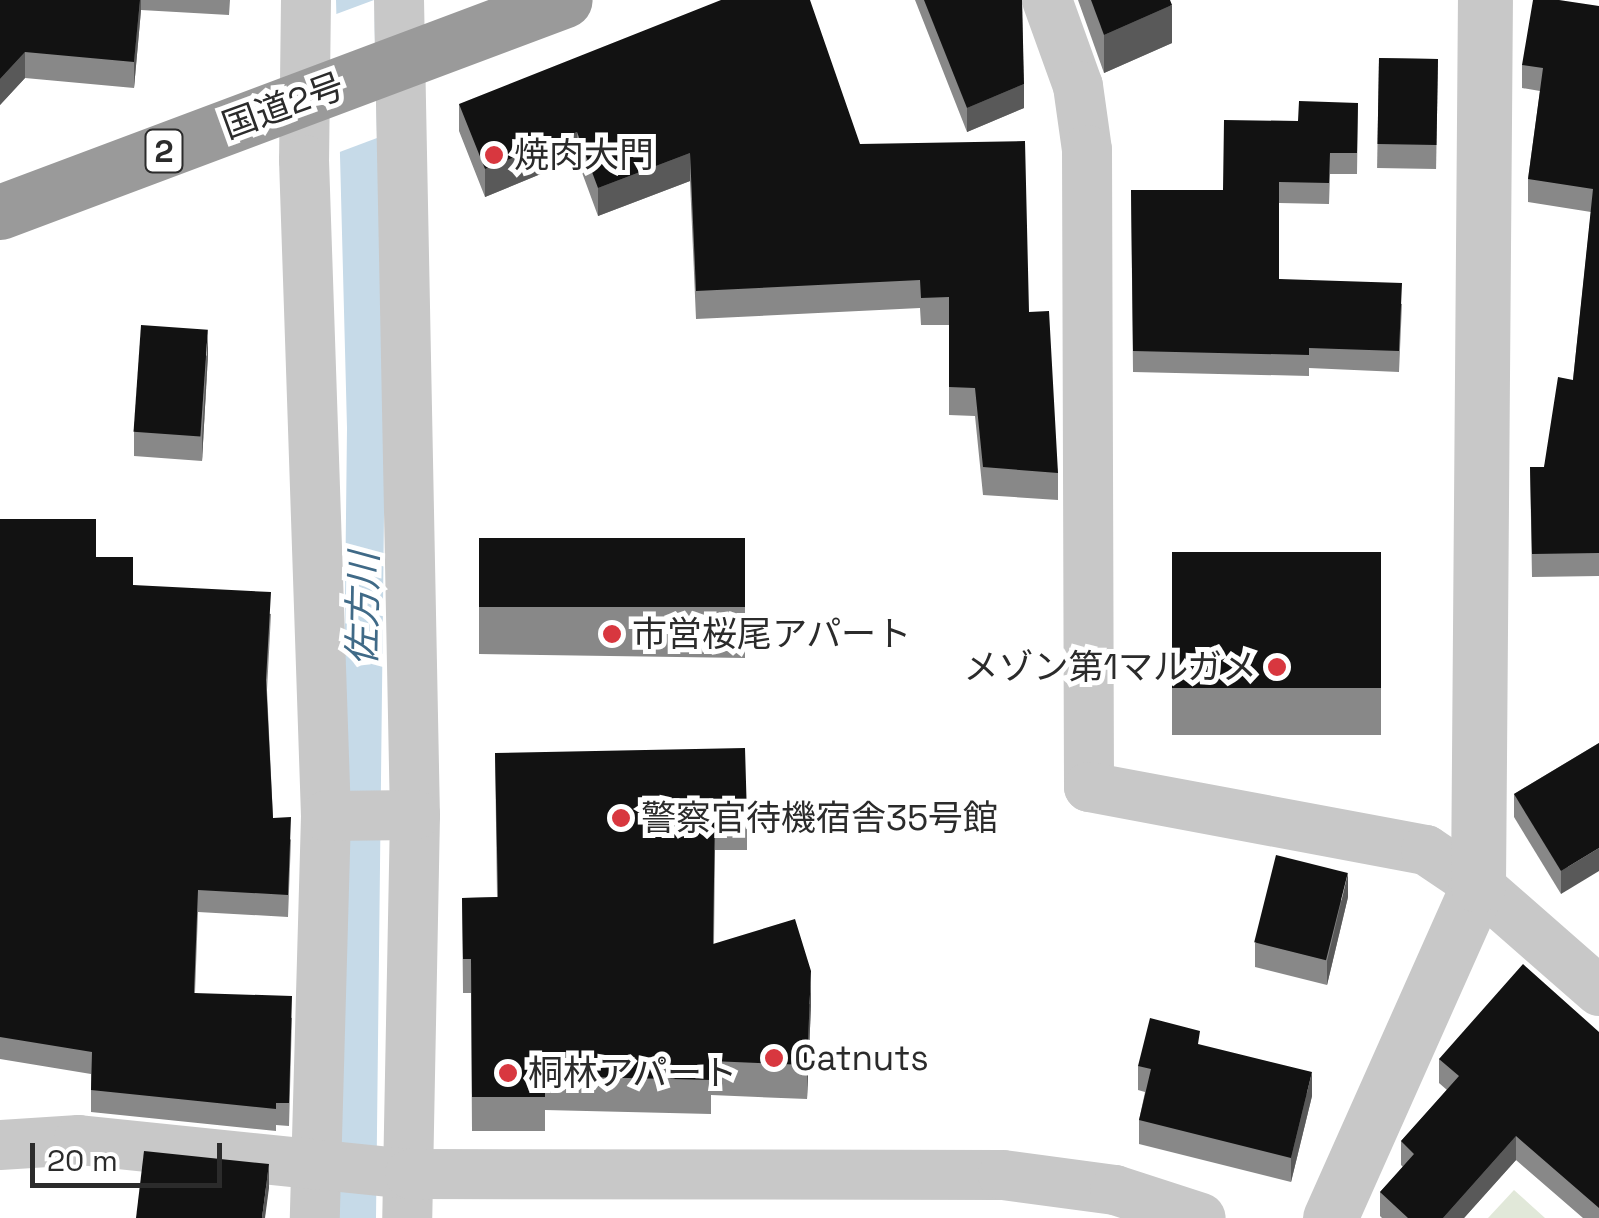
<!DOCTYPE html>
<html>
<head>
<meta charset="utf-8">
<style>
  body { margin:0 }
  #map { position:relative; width:1599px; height:1218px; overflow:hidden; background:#fff; font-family:"Space Grotesk","Noto Sans JP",sans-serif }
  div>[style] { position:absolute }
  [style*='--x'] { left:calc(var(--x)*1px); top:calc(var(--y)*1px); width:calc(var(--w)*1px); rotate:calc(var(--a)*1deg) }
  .green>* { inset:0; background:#e1e8d9 }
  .water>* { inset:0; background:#c6dae8 }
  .pier>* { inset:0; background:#fff }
  .minor>* { height:50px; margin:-25px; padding:0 25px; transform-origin:25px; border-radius:25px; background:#c8c8c8 }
  .tertiary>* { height:55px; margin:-27.5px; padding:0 27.5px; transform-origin:27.5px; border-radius:27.5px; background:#c8c8c8 }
  .trunk>* { height:55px; margin:-27.5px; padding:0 27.5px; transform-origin:27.5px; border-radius:27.5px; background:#9a9a9a }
  .wall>* { inset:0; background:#888; transform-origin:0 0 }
  .shaded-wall>* { inset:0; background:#595959 }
  .building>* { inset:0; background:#121212; transform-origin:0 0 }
  .dots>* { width:28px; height:28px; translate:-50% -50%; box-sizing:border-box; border:5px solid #fff; border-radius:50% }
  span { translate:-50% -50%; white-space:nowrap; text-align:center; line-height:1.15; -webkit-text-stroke:10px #fff; paint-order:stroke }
  .shield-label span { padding:2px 8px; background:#fff; border:2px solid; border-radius:8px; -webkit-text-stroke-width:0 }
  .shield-label { font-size:32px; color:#2b2b2b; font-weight:700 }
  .street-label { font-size:35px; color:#2b2b2b }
  .poi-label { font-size:35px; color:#2b2b2b }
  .left { translate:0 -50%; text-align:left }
  .right { translate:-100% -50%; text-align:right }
  .water-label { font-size:38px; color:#406a87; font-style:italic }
  .scale { position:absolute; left:30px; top:1143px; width:192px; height:45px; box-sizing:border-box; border:5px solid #2b2b2b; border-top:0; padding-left:12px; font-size:30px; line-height:35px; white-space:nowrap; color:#2b2b2b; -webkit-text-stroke:8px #fff; paint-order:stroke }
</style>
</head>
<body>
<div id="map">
  <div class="green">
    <i style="clip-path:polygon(1514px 1190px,1545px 1218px,1488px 1218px)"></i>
  </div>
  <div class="water">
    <i style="clip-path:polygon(336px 0,374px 0,386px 340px,376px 1218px,338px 1218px,347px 428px)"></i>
  </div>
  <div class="pier">
    <i style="clip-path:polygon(374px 0,377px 138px,337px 153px,331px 16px)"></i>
  </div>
  <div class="minor">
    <i style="--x:306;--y:0;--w:160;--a:90.7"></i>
    <i style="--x:304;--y:160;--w:656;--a:88.08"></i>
    <i style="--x:326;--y:816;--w:402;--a:91.6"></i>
    <i style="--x:399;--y:0;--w:815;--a:88.88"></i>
    <i style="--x:415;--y:815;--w:403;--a:91.1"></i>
    <i style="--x:1047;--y:0;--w:91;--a:70.2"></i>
    <i style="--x:1078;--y:86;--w:65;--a:82"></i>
    <i style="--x:1087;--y:150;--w:637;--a:89.82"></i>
    <i style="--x:1089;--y:787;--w:343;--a:10.6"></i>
    <i style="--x:1426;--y:850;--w:63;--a:33.9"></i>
    <i style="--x:1478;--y:885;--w:161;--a:41.2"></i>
    <i style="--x:326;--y:816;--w:89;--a:-0.6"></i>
    <i style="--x:0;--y:1145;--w:79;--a:-3.6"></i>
    <i style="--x:79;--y:1140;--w:333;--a:5.9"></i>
    <i style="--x:410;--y:1174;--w:593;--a:0.1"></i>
    <i style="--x:1003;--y:1175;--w:113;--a:7.6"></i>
    <i style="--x:1115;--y:1190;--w:90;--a:18"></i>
  </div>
  <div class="tertiary">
    <i style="--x:1330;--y:1218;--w:364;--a:-66"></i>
    <i style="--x:1478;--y:885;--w:885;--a:-89.55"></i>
  </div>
  <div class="trunk">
    <i style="--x:0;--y:212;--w:603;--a:-20.57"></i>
  </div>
  <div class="wall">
    <i style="clip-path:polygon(0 0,230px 0,229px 15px,141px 10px,134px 88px,25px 78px,0 105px)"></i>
    <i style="clip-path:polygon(915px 0,1022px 0,1024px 108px,967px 132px)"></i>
    <i style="clip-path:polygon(1078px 0,1170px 0,1172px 43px,1104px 73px)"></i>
    <i style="clip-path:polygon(1599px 6px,1599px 576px,1532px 577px,1530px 467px,1544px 467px,1573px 380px,1591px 212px,1528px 202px,1528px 179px,1540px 91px,1522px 88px,1522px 65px)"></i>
    <i style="left:1379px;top:58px;width:59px;height:110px;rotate:1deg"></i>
    <i style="clip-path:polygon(1358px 103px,1357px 174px,1330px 174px,1329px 204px,1279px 203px,1279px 279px,1402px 304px,1399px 372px,1309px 368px,1309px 376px,1133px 372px,1131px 190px,1223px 190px,1298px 121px)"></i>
    <i style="clip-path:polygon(459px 104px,860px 144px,1029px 312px,1058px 473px,1058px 500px,983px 495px,975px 416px,949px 415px,949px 325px,921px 325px,920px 308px,696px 319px,690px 181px,598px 216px,577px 159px,485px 197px,459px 131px)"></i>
    <i style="clip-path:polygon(208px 354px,202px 461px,134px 456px,134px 432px)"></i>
    <i style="clip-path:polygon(0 519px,96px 557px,133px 585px,271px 614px,267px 690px,273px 818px,291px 840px,288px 917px,198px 912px,195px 993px,292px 1018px,289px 1126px,276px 1125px,276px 1131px,91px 1112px,91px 1074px,0 1059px)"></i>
    <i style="clip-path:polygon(745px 540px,745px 658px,479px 654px,479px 607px)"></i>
    <i style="left:1381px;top:552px;width:183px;height:209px;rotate:90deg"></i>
    <i style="clip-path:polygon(1599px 743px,1561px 894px,1514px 817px,1514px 794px)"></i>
    <i style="clip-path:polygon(495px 753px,747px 816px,747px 850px,715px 850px,714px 944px,811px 1005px,807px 1099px,711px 1095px,711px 1114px,545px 1110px,545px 1131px,472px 1131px,471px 993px,463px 993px,462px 898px,497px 897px)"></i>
    <i style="clip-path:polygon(1348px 897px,1327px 985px,1255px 967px,1255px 943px)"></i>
    <i style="clip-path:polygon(1599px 1032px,1599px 1218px,1583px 1218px,1516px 1160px,1464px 1218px,1382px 1218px,1380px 1216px,1380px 1192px,1403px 1167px,1401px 1165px,1401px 1141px,1447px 1090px,1439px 1083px,1439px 1059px)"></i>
    <i style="clip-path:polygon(1200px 1045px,1312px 1096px,1291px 1182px,1139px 1144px,1139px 1120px,1145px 1092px,1138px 1090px,1138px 1066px)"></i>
  </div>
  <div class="shaded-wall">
    <i style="clip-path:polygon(140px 0,141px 0,141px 10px,134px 88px,134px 62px)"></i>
    <i style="clip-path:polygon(1172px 5px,1172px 43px,1104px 73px,1104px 35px)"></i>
    <i style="clip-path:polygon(25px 52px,25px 78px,0 105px,0 79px)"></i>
    <i style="clip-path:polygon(1024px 84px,1024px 108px,967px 132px,967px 108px)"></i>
    <i style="clip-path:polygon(577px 132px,577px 159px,485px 197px,485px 169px)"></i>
    <i style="clip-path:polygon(690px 153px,690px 181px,598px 216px,598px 188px)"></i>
    <i style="clip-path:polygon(208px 330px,208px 354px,202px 461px,202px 437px)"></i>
    <i style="clip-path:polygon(1599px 848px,1599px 871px,1561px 894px,1561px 871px)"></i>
    <i style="clip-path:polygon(1348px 873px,1348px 897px,1327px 985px,1327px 961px)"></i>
    <i style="clip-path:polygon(811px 971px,811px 1005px,807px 1099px,807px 1065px)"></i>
    <i style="clip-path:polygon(1312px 1072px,1312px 1096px,1291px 1182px,1291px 1158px)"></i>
    <i style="clip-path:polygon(1516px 1136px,1516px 1160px,1464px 1218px,1443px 1218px)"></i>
    <i style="clip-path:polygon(269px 1164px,269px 1188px,265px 1218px,262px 1218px)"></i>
  </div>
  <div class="building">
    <i style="clip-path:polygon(0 0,140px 0,134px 62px,25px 52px,0 79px)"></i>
    <i style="clip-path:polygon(721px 0,810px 0,860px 144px,1025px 141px,1029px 312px,1049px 311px,1058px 473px,983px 467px,975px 388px,949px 387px,949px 297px,921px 298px,920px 280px,696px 291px,690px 153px,598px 188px,577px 132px,485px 169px,459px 104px)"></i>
    <i style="clip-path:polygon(924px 0,1022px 0,1024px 84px,967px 108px)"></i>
    <i style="clip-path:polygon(1091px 0,1170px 0,1172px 5px,1104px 35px)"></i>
    <i style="clip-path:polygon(1533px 0,1559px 0,1599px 6px,1599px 553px,1532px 554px,1530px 467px,1544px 467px,1558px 377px,1573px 380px,1593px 189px,1528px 179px,1543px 68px,1522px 65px)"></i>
    <i style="left:1379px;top:58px;width:59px;height:86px;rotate:1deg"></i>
    <i style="clip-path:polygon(1299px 101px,1358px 103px,1357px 153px,1330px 153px,1329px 183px,1279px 182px,1279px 279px,1402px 283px,1399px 351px,1309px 348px,1309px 355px,1133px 351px,1131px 190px,1223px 190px,1224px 120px,1298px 121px)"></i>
    <i style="left:141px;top:325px;width:67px;height:107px;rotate:4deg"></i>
    <i style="clip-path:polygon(0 519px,96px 519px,96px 557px,133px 557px,133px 585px,271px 592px,266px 680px,273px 818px,291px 817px,288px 895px,198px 890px,194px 993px,292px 996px,289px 1103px,276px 1103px,276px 1109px,91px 1090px,92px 1052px,0 1037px)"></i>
    <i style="left:479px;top:538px;width:266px;height:69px"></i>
    <i style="left:1381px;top:552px;width:136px;height:209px;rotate:90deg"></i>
    <i style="clip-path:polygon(1599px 743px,1599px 848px,1561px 871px,1514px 794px)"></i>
    <i style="clip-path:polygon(745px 748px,747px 816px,715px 816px,713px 944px,795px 919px,811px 971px,807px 1065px,711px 1061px,711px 1080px,545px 1076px,545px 1097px,472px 1097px,471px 959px,463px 959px,462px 898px,498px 897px,495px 753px)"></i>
    <i style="left:1276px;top:855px;width:74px;height:90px;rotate:14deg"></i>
    <i style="clip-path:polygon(1523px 964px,1599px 1032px,1599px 1208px,1516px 1136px,1443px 1218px,1408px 1218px,1380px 1192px,1414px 1154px,1401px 1141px,1459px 1076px,1439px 1059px)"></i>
    <i style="clip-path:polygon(1150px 1018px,1200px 1031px,1198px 1044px,1312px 1072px,1291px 1158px,1139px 1120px,1151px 1069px,1138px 1066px)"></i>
    <i style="clip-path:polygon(144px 1151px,269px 1164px,262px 1218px,136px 1218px)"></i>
  </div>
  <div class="dots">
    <i style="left:494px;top:155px;background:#d8373f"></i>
    <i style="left:612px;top:634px;background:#d8373f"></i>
    <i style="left:1277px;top:667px;background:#d8373f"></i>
    <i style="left:621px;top:818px;background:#d8373f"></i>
    <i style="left:774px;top:1058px;background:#d8373f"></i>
    <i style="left:508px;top:1073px;background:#d8373f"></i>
  </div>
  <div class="shield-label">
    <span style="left:164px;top:151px">2</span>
  </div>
  <div class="street-label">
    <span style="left:283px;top:106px;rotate:-20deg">国道2号</span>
  </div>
  <div class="poi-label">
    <span class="left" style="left:514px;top:155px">焼肉大門</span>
    <span class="left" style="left:632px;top:634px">市営桜尾アパート</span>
    <span class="right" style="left:1257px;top:667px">メゾン第1マルガメ</span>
    <span class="left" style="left:641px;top:818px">警察官待機宿舎35号館</span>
    <span class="left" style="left:794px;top:1058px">Catnuts</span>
    <span class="left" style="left:528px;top:1073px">桐林アパート</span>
  </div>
  <div class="water-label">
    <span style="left:364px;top:609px;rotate:-89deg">佐方川</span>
  </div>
  <div class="scale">20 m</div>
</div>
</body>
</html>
